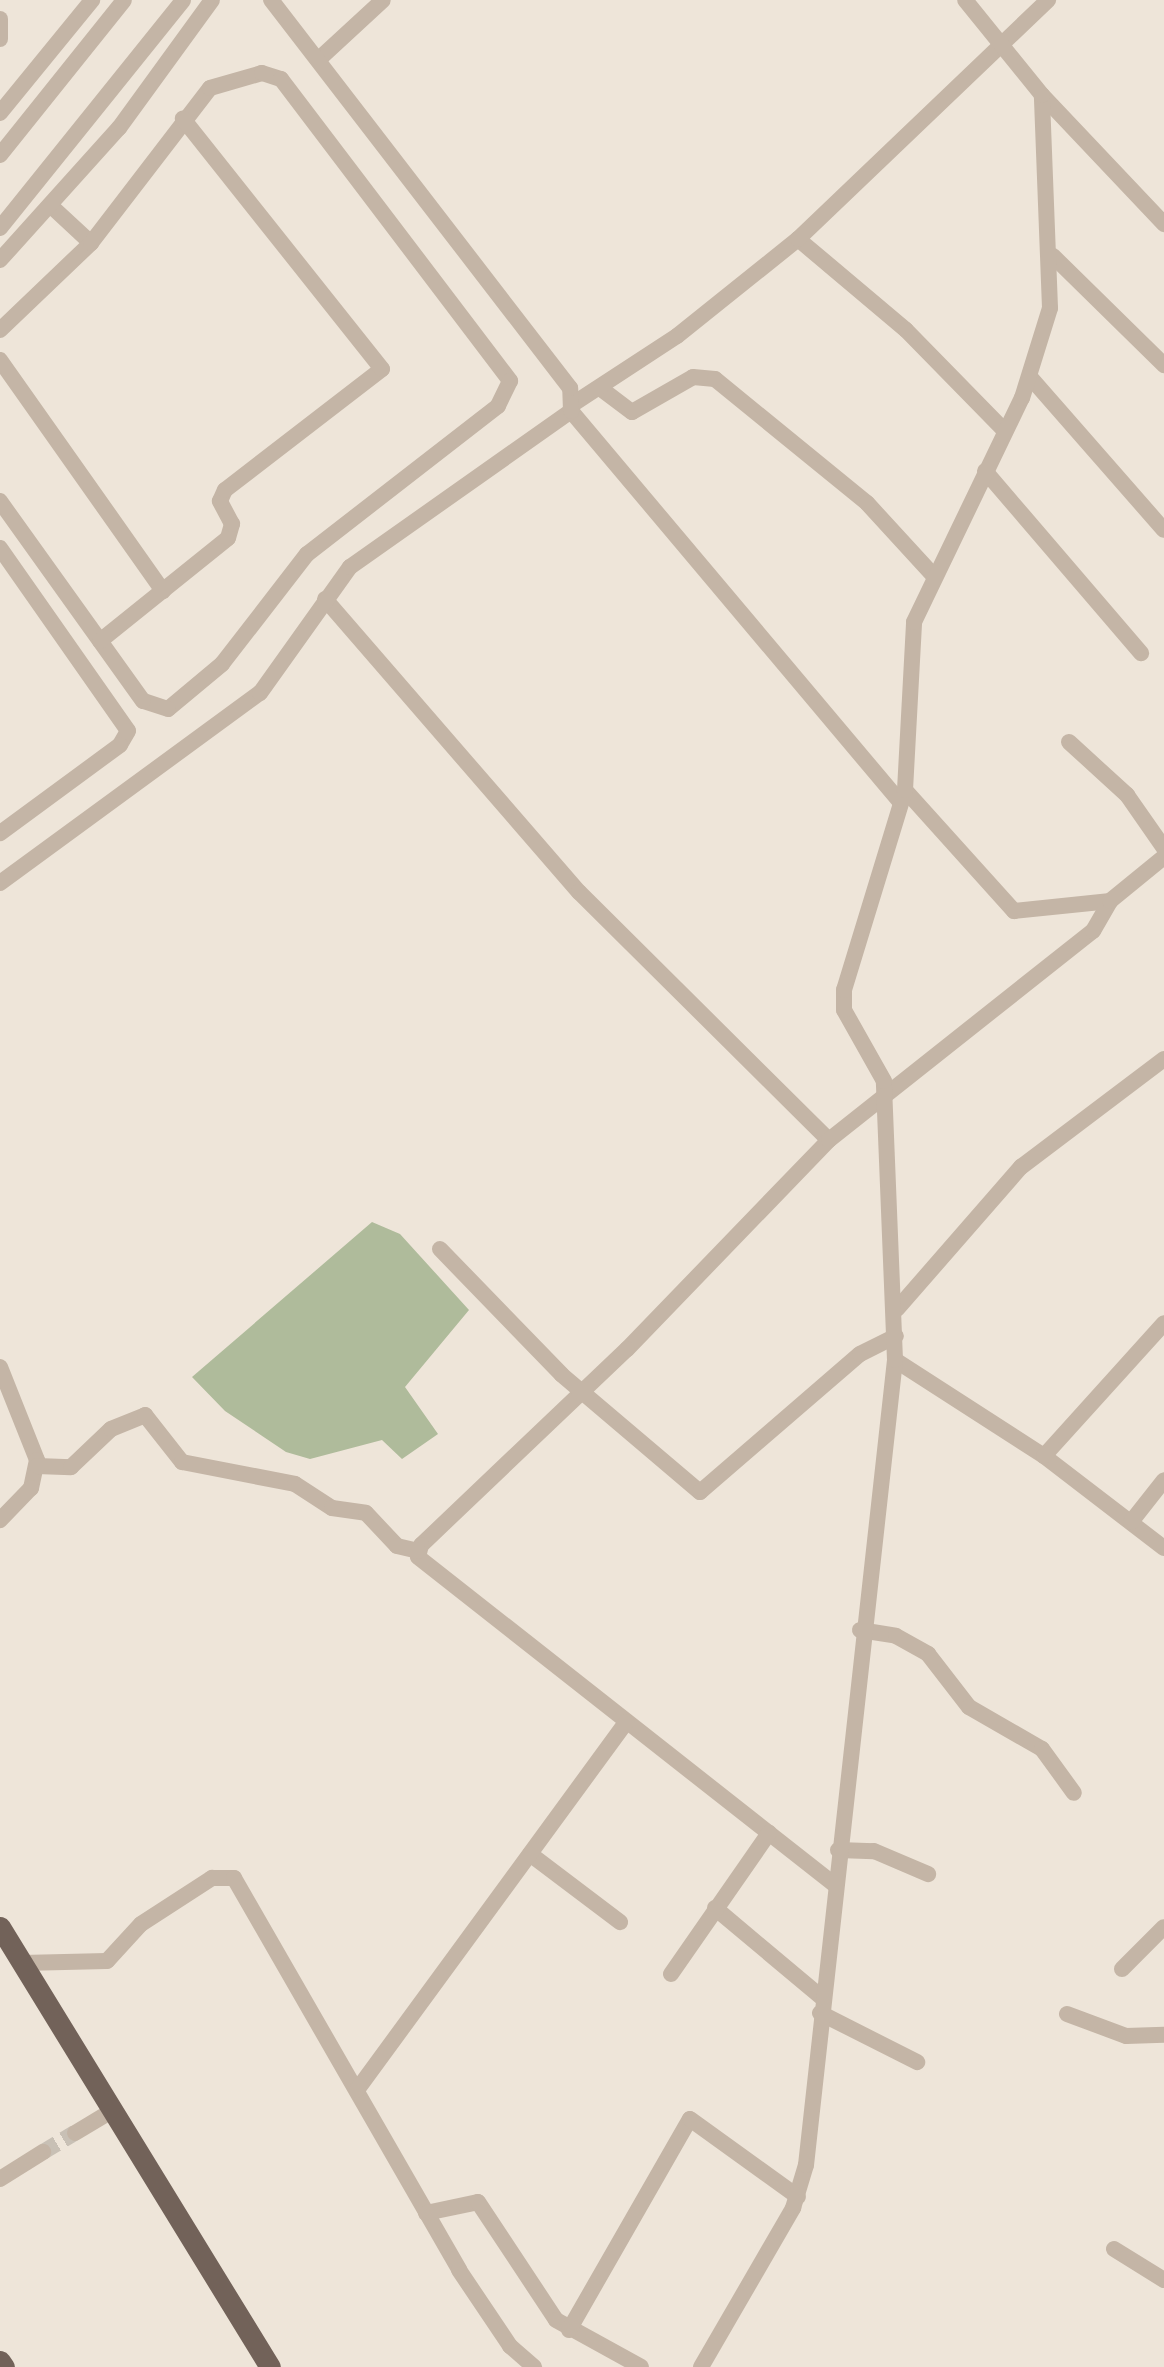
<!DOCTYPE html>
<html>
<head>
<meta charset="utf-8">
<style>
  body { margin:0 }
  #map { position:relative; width:1164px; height:2367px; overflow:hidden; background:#eee5d9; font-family:"Noto Sans",sans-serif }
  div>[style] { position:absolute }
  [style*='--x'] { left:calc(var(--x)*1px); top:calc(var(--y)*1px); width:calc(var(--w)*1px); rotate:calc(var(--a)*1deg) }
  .green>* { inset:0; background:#afbb9b }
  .minor-tunnel>* { height:16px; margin-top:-8px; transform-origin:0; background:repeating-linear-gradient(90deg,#c8c0b5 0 16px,transparent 0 24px) }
  .minor>* { height:16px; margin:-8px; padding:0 8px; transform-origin:8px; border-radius:8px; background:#c4b5a6 }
  .major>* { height:21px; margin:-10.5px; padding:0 10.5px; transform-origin:10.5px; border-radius:10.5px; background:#726259 }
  span { translate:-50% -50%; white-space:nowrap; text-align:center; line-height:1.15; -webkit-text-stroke:9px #f6efe5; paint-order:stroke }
</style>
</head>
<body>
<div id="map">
  <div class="green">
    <i style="clip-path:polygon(372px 1222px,400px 1234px,469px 1310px,405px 1387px,438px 1434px,402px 1459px,382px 1440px,310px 1459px,286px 1452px,225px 1411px,192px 1377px)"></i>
  </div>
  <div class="minor-tunnel">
    <i style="--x:43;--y:2152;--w:37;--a:-31"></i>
  </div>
  <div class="minor">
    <i style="--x:0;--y:19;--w:20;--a:90"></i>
    <i style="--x:318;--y:60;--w:88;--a:-42.7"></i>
    <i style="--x:1042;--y:95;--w:178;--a:46.6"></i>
    <i style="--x:0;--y:113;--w:146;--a:-50.8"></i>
    <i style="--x:0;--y:155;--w:198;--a:-51.3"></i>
    <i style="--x:50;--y:205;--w:56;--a:42.8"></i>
    <i style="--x:0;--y:228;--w:292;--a:-51.2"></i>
    <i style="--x:798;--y:239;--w:141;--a:40.1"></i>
    <i style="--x:906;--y:330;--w:141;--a:45.6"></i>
    <i style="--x:1053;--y:256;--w:156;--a:44.5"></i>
    <i style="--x:0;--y:260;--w:178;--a:-48"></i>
    <i style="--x:119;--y:128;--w:158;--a:-54"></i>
    <i style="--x:0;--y:330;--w:126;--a:-43.7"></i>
    <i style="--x:91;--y:243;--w:195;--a:-52.5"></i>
    <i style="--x:210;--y:88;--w:54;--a:-16.1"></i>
    <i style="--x:262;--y:73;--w:20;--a:18"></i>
    <i style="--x:281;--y:79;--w:379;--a:52.8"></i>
    <i style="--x:510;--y:381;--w:28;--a:116"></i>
    <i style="--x:498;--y:406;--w:242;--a:142.2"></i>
    <i style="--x:307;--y:554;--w:139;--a:127.7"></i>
    <i style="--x:222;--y:664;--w:70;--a:140.2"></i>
    <i style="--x:168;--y:709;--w:26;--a:-162"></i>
    <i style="--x:143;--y:701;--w:246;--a:-125.6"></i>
    <i style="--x:0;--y:360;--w:283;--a:54.8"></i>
    <i style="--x:1030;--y:377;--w:203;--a:48.8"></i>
    <i style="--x:600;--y:388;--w:40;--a:37"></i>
    <i style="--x:632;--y:412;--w:70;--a:-29.8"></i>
    <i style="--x:693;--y:377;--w:22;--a:5"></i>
    <i style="--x:715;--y:379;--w:196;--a:39.2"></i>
    <i style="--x:867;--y:503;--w:98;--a:47.5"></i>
    <i style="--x:573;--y:404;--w:124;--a:-33.2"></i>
    <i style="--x:677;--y:336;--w:155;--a:-38.7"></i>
    <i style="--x:798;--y:239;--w:346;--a:-43.7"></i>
    <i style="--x:571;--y:411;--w:512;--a:49.91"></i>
    <i style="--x:985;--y:471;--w:240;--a:49.4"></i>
    <i style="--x:0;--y:548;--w:223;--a:55"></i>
    <i style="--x:128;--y:731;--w:16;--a:120"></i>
    <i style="--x:120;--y:745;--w:149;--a:143.7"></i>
    <i style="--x:325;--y:599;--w:388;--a:49.1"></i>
    <i style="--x:579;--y:892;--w:352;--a:44.8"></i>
    <i style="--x:829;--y:1140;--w:291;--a:134"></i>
    <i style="--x:627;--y:1349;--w:284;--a:136.4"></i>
    <i style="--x:421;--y:1545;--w:12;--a:104"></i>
    <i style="--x:418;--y:1557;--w:531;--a:38.19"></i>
    <i style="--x:100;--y:641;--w:164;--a:-38.8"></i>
    <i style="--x:228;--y:538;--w:15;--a:-74"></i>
    <i style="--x:232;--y:524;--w:26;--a:-118"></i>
    <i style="--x:220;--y:501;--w:12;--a:-66"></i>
    <i style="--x:225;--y:490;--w:198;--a:-37.6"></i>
    <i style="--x:382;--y:369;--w:320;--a:-128.5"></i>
    <i style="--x:1069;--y:742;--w:79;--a:42.4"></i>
    <i style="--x:1127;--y:795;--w:65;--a:55.1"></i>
    <i style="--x:905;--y:790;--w:163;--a:48"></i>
    <i style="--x:1014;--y:911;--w:97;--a:-5.9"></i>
    <i style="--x:0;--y:883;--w:322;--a:-36.2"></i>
    <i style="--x:260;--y:693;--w:155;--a:-54.5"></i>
    <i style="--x:350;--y:567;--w:271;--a:-35.2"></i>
    <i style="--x:571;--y:411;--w:23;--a:-92"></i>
    <i style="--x:570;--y:388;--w:490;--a:-127.6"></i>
    <i style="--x:829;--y:1140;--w:337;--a:-38.4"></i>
    <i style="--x:1093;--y:931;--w:34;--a:-60"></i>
    <i style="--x:1110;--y:901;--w:70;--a:-39.2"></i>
    <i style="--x:440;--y:1249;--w:175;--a:45.9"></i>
    <i style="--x:562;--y:1375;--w:181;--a:40.3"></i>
    <i style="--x:700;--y:1492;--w:211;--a:-40.8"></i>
    <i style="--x:860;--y:1354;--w:40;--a:-26.6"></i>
    <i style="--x:897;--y:1309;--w:189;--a:-48.9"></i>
    <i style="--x:1021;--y:1167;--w:179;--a:-37.1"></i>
    <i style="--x:895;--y:1360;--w:177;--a:32.8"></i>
    <i style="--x:1044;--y:1456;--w:151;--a:37.5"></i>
    <i style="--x:0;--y:1367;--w:100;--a:68.3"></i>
    <i style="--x:37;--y:1460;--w:29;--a:102"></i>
    <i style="--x:31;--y:1488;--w:45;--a:134.1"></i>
    <i style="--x:1044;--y:1456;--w:179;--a:-47.9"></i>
    <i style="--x:37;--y:1466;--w:34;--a:2"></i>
    <i style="--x:71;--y:1467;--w:55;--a:-43.5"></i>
    <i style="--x:111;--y:1429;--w:37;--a:-22"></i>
    <i style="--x:145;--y:1415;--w:60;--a:51.8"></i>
    <i style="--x:182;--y:1462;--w:115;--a:11"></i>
    <i style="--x:295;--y:1484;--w:44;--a:33"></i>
    <i style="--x:332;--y:1508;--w:34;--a:8"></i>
    <i style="--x:366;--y:1513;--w:45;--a:46.8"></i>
    <i style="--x:397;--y:1546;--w:22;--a:13"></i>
    <i style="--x:1131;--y:1522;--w:53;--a:-51.8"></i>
    <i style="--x:860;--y:1630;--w:36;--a:9"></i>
    <i style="--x:896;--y:1636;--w:37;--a:29"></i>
    <i style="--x:928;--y:1654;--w:67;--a:52.3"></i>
    <i style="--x:969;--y:1707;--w:84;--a:29.9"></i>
    <i style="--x:1042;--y:1749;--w:54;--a:54"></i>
    <i style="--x:838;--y:1850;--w:36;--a:2"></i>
    <i style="--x:874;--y:1851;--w:59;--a:23.1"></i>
    <i style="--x:530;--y:1854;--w:113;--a:37.1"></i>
    <i style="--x:715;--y:1908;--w:138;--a:40"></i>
    <i style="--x:22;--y:1963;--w:85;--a:-1.3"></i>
    <i style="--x:107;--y:1961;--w:50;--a:-47.4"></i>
    <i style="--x:141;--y:1924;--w:85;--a:-32.9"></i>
    <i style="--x:212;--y:1878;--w:22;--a:0"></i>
    <i style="--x:234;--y:1878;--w:452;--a:60.1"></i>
    <i style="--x:459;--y:2270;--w:92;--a:56.1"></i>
    <i style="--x:510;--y:2346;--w:32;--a:41"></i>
    <i style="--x:1122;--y:1969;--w:59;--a:-45"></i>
    <i style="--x:671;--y:1974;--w:172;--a:-55.2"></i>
    <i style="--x:820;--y:2013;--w:109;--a:26.8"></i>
    <i style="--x:1067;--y:2014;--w:63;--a:20.4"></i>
    <i style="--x:1126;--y:2036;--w:38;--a:-2"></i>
    <i style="--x:357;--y:2090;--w:456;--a:-53.8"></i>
    <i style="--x:75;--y:2133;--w:41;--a:-31"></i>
    <i style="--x:0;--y:2179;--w:51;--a:-32.1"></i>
    <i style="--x:426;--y:2213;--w:53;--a:-11.9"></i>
    <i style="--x:478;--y:2202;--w:141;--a:56.5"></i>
    <i style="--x:556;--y:2320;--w:97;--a:28.9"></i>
    <i style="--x:1114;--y:2249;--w:59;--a:31.8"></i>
    <i style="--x:569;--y:2330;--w:243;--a:-60.2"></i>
    <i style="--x:690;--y:2119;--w:133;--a:35.8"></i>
    <i style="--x:701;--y:2367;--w:184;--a:-59.9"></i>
    <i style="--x:793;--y:2208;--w:45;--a:-73.2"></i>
    <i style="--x:806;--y:2165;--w:810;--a:-83.69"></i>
    <i style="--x:895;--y:1360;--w:279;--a:-92.3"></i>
    <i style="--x:884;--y:1081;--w:81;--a:-119.4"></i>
    <i style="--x:844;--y:1010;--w:20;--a:-90"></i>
    <i style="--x:844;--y:990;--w:209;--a:-73"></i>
    <i style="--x:905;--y:790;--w:168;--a:-86.9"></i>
    <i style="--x:914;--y:622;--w:249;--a:-64.3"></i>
    <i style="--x:1022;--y:398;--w:94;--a:-72.7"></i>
    <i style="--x:1050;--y:308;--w:213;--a:-92.2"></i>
    <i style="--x:1042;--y:95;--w:122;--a:-129"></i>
  </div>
  <div class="major">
    <i style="--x:0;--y:1927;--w:516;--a:58.47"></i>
    <i style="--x:0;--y:2361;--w:7;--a:56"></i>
  </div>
</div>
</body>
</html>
